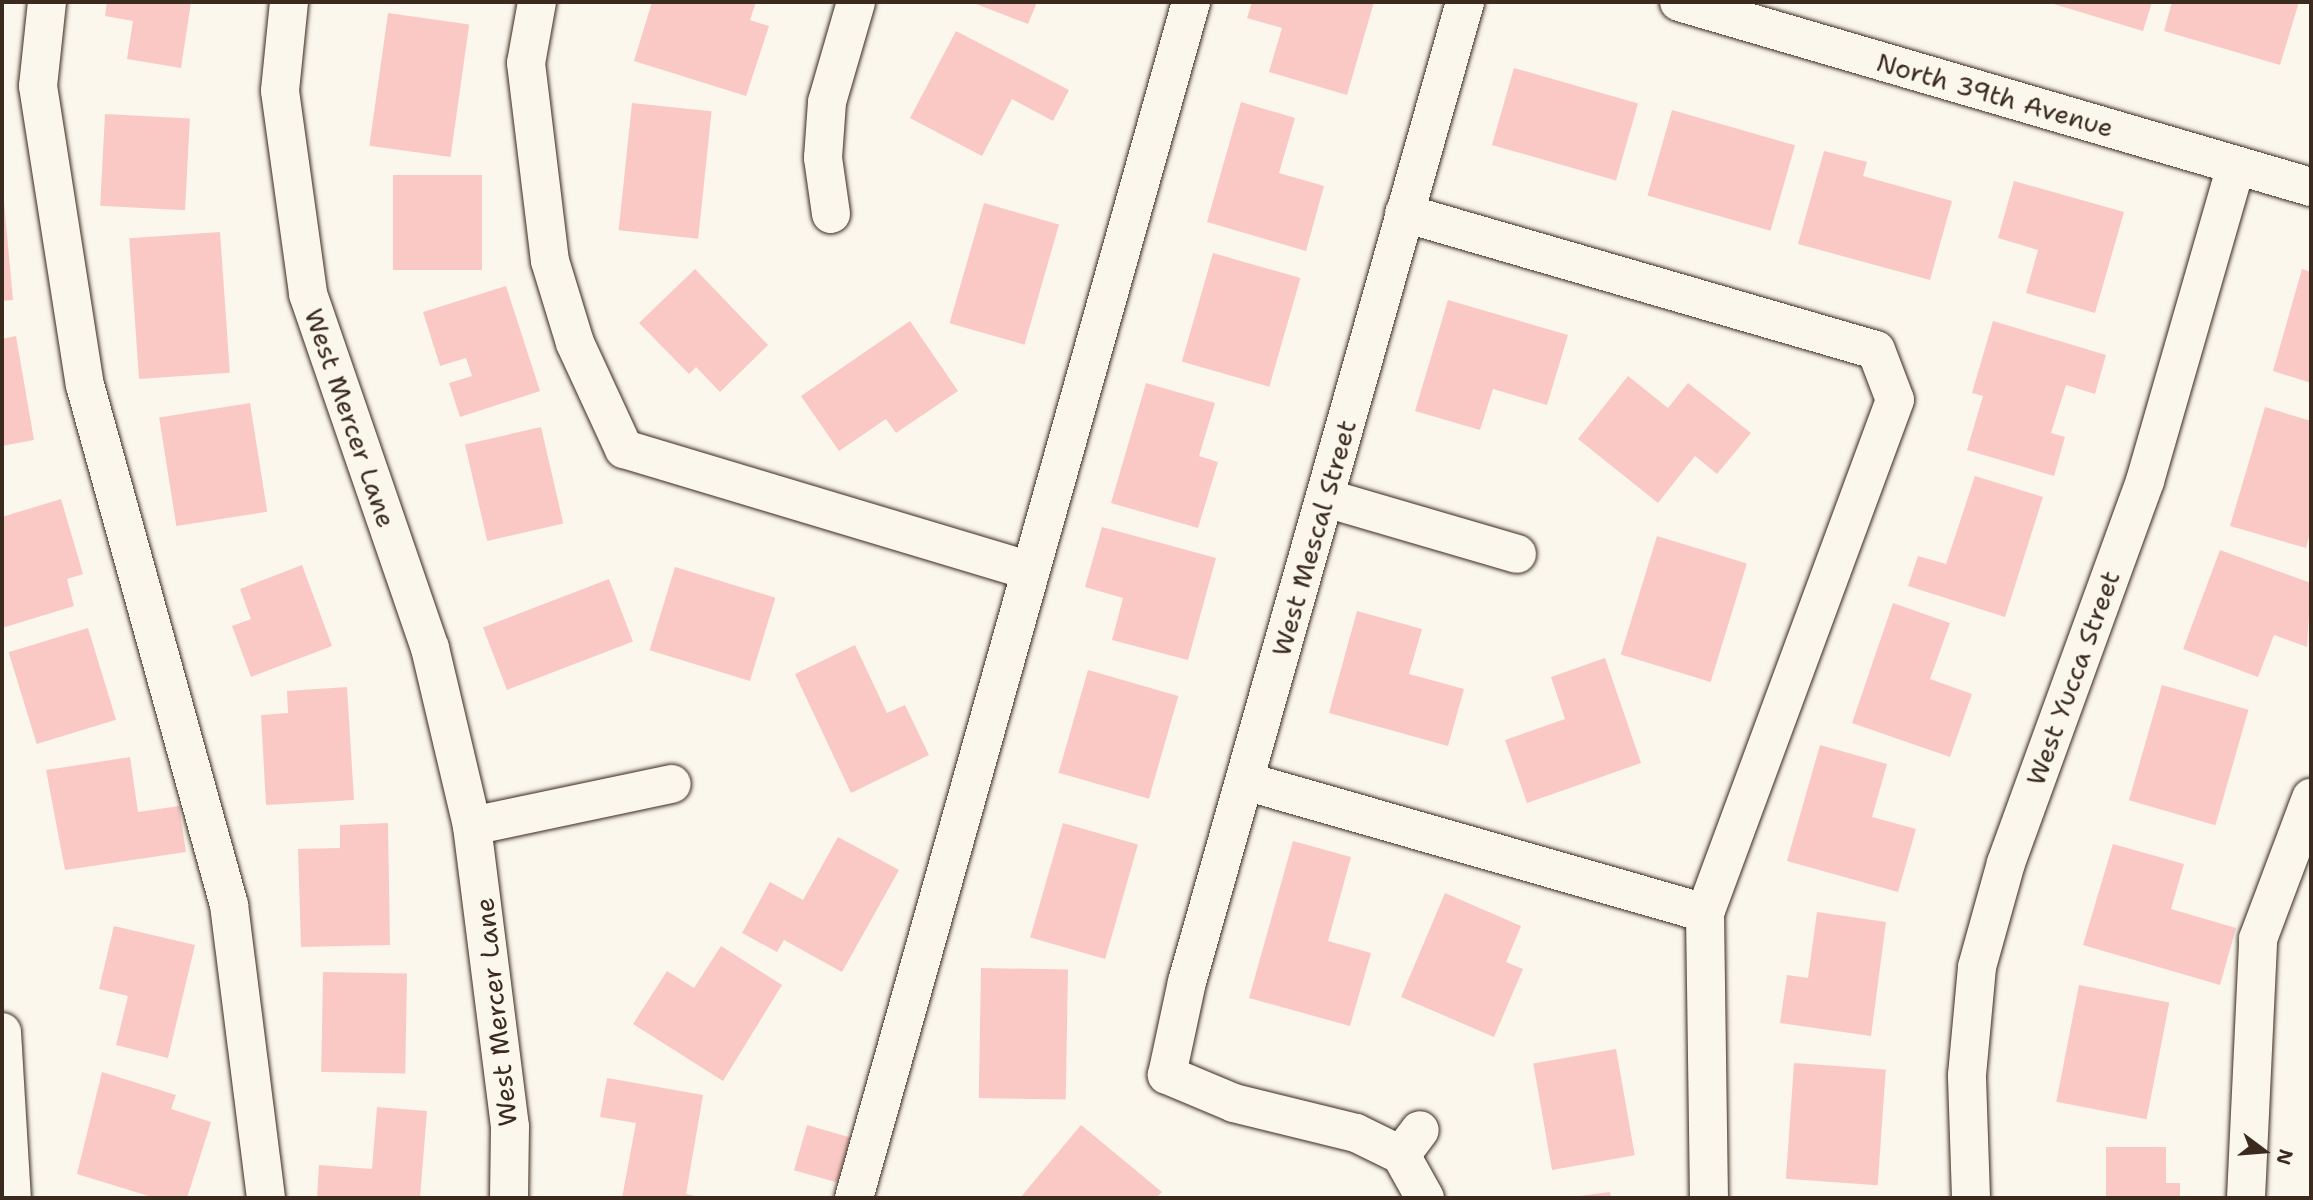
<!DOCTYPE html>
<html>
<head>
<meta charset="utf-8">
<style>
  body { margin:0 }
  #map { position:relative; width:2313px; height:1200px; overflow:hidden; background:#fbf7ec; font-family:"Shantell Sans",sans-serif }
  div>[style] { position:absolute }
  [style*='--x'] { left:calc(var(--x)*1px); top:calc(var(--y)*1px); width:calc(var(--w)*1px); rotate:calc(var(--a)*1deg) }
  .building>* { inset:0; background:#fac9c6; transform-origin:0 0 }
  .roads { filter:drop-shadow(0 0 2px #3b2a1e) drop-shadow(0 0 2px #3b2a1e) }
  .minor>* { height:38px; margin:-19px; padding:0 19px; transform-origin:19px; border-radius:19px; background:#fbf7ec }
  span { translate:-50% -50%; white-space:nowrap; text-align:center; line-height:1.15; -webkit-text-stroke:6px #fbf7ec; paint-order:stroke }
  .street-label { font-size:26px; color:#3b2a1e }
  .frame { position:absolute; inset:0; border:4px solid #3b2a1e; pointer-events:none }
  .north { position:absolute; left:2229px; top:1116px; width:70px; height:70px; -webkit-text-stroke:5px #fbf7ec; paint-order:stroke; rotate:106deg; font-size:19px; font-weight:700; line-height:28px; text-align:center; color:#3b2a1e }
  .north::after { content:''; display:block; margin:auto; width:24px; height:32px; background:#3b2a1e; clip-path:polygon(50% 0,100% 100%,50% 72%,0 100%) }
</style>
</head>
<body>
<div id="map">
  <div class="building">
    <i style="clip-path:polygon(107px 2px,191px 2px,181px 68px,127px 59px,133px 21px,105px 16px)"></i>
    <i style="clip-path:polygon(652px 2px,756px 2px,750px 20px,769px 26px,746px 96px,634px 61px)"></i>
    <i style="clip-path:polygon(971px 2px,1037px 2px,1028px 24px)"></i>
    <i style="clip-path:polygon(1252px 2px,1374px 2px,1347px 95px,1269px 72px,1282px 28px,1247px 18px)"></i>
    <i style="clip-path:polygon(2047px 2px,2152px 2px,2143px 31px)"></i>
    <i style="clip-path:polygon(2172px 2px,2299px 2px,2280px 65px,2164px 31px)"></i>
    <i style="left:388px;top:13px;width:82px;height:134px;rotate:8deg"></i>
    <i style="clip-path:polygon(956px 31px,1069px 90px,1053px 121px,1012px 99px,982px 156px,910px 118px)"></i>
    <i style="left:1514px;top:68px;width:129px;height:80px;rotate:16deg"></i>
    <i style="clip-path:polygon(1241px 102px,1295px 118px,1279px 173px,1324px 186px,1306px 251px,1207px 222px)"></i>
    <i style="left:632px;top:103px;width:80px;height:128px;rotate:6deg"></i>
    <i style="left:1672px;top:110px;width:128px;height:89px;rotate:16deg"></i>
    <i style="left:105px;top:114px;width:85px;height:92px;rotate:3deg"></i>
    <i style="clip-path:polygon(1824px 151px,1867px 162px,1863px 176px,1952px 201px,1930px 280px,1798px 244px)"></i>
    <i style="left:482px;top:175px;width:95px;height:89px;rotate:90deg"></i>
    <i style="clip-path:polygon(2014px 181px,2124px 212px,2095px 313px,2026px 293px,2038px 250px,1998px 238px)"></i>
    <i style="clip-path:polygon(4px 202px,13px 300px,2px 301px,2px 203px)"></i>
    <i style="left:984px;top:203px;width:78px;height:125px;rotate:16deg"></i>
    <i style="left:220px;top:232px;width:141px;height:91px;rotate:86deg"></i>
    <i style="left:1213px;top:253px;width:91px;height:113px;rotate:16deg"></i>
    <i style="clip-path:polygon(695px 269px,768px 345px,720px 392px,696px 367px,689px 374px,639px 323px)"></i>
    <i style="clip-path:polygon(2302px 269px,2311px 272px,2311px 383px,2273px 371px)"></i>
    <i style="clip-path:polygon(506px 286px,540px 391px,460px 417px,449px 383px,472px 376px,466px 358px,440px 366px,423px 312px)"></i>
    <i style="clip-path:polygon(1448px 300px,1568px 335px,1547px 405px,1493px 389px,1480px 430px,1415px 411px)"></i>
    <i style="clip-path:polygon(910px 321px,958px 391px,896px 433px,886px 419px,839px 451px,801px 396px)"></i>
    <i style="clip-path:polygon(1993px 321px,2106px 355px,2095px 394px,2066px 385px,2051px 433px,2065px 437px,2054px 476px,1967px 450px,1983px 396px,1972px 393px)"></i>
    <i style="clip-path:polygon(16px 336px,34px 440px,2px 446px,2px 339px)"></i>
    <i style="clip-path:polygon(1628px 376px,1668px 408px,1688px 383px,1751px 433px,1717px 474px,1695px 456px,1658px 503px,1578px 439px)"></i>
    <i style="clip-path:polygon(1146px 383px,1215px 403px,1199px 456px,1218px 462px,1198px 528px,1111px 503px)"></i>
    <i style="left:250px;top:403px;width:110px;height:92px;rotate:81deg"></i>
    <i style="clip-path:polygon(2265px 407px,2311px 421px,2311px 530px,2306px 548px,2230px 526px)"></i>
    <i style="left:541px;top:427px;width:99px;height:78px;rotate:77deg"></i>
    <i style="clip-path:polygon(1975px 476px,2043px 497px,2005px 617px,1908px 586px,1918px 556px,1946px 564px)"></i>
    <i style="clip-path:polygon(61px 499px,83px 574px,67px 579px,74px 606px,2px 628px,2px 517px)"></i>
    <i style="clip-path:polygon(1102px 527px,1216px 558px,1188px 660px,1112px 640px,1123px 598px,1085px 587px)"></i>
    <i style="left:1657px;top:536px;width:94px;height:124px;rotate:17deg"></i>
    <i style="clip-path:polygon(2220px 550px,2311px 583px,2307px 647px,2274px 635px,2258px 677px,2183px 649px)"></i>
    <i style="clip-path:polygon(302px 565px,332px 646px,251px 677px,232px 626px,251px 619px,240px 589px)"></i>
    <i style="left:675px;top:567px;width:105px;height:87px;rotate:17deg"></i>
    <i style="left:609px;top:579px;width:67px;height:135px;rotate:69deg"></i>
    <i style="clip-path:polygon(1893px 603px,1950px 623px,1930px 679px,1972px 694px,1950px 757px,1852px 723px)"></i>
    <i style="clip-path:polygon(1357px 611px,1422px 629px,1409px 674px,1464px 689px,1448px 746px,1329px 713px)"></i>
    <i style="left:88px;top:628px;width:96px;height:83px;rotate:73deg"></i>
    <i style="clip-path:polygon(855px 645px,887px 713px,905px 705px,929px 755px,851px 793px,795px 674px)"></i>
    <i style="clip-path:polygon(1605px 658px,1641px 763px,1527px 803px,1505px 740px,1565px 719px,1551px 677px)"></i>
    <i style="left:1088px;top:670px;width:94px;height:107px;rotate:16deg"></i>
    <i style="left:2162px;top:685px;width:90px;height:120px;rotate:16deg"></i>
    <i style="clip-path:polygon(347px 687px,354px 800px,266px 805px,261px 715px,288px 713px,287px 691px)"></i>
    <i style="clip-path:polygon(1820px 745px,1887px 764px,1872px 817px,1916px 829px,1898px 892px,1787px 861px)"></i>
    <i style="clip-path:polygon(130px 757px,138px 812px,179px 806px,186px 852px,65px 870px,46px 770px)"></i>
    <i style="clip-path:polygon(388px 823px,390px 945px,301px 947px,298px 849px,340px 848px,340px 825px)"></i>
    <i style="left:1063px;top:823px;width:78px;height:119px;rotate:16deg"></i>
    <i style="clip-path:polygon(838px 837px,899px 870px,842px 972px,784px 940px,777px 952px,742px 933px,770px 882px,803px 900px)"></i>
    <i style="clip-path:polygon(1293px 841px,1351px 857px,1328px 941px,1371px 953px,1350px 1026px,1249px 998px)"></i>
    <i style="clip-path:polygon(2113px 844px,2184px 864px,2171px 909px,2236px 928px,2220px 985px,2083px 945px)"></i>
    <i style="clip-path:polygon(1445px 893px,1521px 926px,1506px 962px,1523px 969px,1494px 1037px,1401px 997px)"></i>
    <i style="clip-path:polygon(1817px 912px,1886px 922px,1871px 1036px,1780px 1023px,1787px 975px,1808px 978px)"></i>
    <i style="clip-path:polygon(114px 926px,195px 945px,168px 1058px,116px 1045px,128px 996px,99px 989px)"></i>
    <i style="clip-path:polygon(721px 946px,782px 985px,723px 1081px,633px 1024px,667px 971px,694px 988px)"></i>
    <i style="left:981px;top:968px;width:87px;height:130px;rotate:1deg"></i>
    <i style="left:323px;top:972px;width:84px;height:100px;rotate:1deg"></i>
    <i style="left:2079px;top:985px;width:92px;height:119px;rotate:11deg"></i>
    <i style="left:1616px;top:1049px;width:108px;height:84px;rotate:80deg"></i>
    <i style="left:1794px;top:1063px;width:92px;height:116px;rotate:4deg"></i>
    <i style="clip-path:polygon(102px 1072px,176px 1095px,171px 1109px,211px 1122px,187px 1198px,155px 1198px,77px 1174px)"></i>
    <i style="clip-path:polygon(607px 1078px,703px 1095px,686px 1194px,705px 1198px,622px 1198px,636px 1123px,600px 1117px)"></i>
    <i style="clip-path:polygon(377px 1107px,427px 1111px,420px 1198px,317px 1198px,319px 1165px,372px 1169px)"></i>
    <i style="left:807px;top:1125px;width:45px;height:47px;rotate:16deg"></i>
    <i style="clip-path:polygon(1081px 1125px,1162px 1192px,1156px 1198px,1020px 1198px)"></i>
    <i style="clip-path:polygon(2106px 1147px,2166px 1147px,2166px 1183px,2180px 1183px,2180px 1198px,2106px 1198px)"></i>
    <i style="clip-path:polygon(1610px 1192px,1611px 1198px,1571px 1198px,1571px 1197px)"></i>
  </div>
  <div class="roads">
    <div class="minor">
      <i style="--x:47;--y:2;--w:84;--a:96.1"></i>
      <i style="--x:38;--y:86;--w:303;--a:81.1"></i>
      <i style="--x:85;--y:385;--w:540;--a:74.52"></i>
      <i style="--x:229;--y:905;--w:295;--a:82.8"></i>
      <i style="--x:289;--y:2;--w:89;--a:95.8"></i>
      <i style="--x:280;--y:91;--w:205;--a:82.1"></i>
      <i style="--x:308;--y:294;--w:374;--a:71"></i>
      <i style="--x:430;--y:648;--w:183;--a:76.7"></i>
      <i style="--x:472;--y:826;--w:303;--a:82.8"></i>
      <i style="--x:510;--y:1127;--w:71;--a:90.8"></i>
      <i style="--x:537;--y:2;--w:62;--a:100.2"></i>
      <i style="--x:526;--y:63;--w:199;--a:83.1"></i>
      <i style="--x:550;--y:261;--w:86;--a:73"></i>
      <i style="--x:575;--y:343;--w:117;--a:65.2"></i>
      <i style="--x:624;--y:449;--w:422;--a:16.7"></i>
      <i style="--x:1679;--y:2;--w:659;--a:16.32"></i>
      <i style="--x:1404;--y:213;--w:491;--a:16.2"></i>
      <i style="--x:1876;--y:350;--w:53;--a:69.2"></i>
      <i style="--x:1895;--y:400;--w:547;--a:110.32"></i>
      <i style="--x:1705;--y:913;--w:285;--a:89.2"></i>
      <i style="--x:831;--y:214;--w:57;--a:-98.1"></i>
      <i style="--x:823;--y:158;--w:56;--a:-85.9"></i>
      <i style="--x:827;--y:102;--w:104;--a:-73.8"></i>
      <i style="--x:1326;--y:498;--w:199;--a:16.3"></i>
      <i style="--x:1245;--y:781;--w:479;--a:16"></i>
      <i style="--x:472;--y:826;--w:204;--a:-11.9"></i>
      <i style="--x:2;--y:1032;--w:166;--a:86.6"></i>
      <i style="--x:1401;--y:1155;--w:31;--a:-53"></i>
      <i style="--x:854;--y:1198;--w:1243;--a:-74.26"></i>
      <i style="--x:1425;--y:1198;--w:49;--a:-119.2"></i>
      <i style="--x:1401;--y:1155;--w:50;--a:-153.9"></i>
      <i style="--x:1356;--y:1133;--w:126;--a:-166.2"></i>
      <i style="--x:1234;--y:1103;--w:73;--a:-157.3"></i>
      <i style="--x:1167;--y:1075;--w:95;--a:-77.9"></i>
      <i style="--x:1187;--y:982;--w:1019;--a:-74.16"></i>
      <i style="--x:1971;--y:1198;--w:123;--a:-91.9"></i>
      <i style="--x:1967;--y:1075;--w:108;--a:-84.7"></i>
      <i style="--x:1977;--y:967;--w:108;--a:-74.4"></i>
      <i style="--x:2006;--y:863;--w:407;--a:-70"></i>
      <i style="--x:2145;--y:481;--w:328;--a:-73.9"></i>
      <i style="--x:2246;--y:1198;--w:259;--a:-87.3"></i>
      <i style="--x:2258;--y:939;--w:151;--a:-69.4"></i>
    </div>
  </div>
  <div class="street-label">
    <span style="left:1995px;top:95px;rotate:16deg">North 39th Avenue</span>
    <span style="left:350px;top:418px;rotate:71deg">West Mercer Lane</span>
    <span style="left:1314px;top:538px;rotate:-74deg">West Mescal Street</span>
    <span style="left:2073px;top:678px;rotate:-70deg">West Yucca Street</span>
    <span style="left:496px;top:1012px;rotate:-96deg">West Mercer Lane</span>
  </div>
  <div class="frame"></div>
  <div class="north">N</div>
</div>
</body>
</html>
